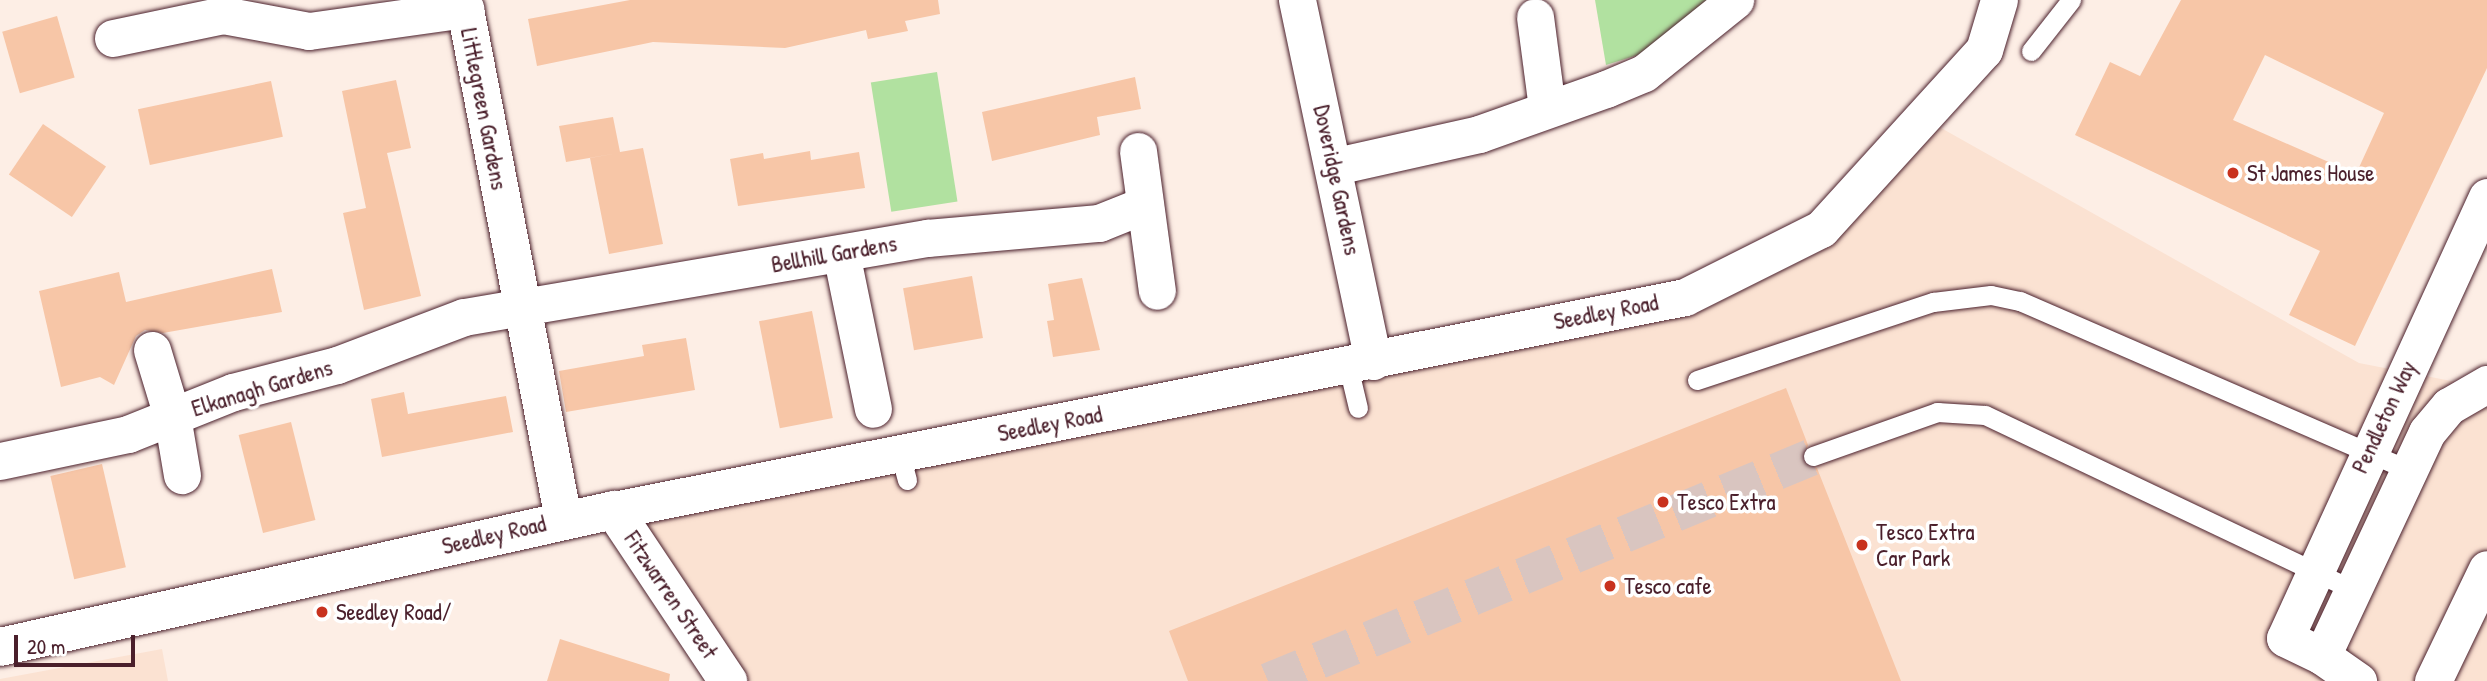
<!DOCTYPE html>
<html>
<head>
<meta charset="utf-8">
<style>
  body { margin:0 }
  #map { position:relative; width:2487px; height:681px; overflow:hidden; background:#fdeee5; font-family:"Patrick Hand",sans-serif }
  div>[style] { position:absolute }
  [style*='--x'] { left:calc(var(--x)*1px); top:calc(var(--y)*1px); width:calc(var(--w)*1px); rotate:calc(var(--a)*1deg) }
  .built>* { inset:0; background:#fbe2d2 }
  .green>* { inset:0; background:#b1e1a0; transform-origin:0 0 }
  .building>* { inset:0; background:#f7c6a7; transform-origin:0 0 }
  .minor-tunnel>* { height:37px; margin-top:-18.5px; transform-origin:0; background:repeating-linear-gradient(90deg,#d9c5c0 0 37px,transparent 0 55px) }
  .roads { filter:drop-shadow(0 0 2px #4a1f2b) drop-shadow(0 0 2px #4a1f2b) }
  .service>* { height:19px; margin:-9.5px; padding:0 9.5px; transform-origin:9.5px; border-radius:9.5px; background:#fff }
  .minor>* { height:37px; margin:-18.5px; padding:0 18.5px; transform-origin:18.5px; border-radius:18.5px; background:#fff }
  .tertiary>* { height:38px; margin:-19px; padding:0 19px; transform-origin:19px; border-radius:19px; background:#fff }
  .dots>* { width:19px; height:19px; translate:-50% -50%; box-sizing:border-box; border:4px solid #fff; border-radius:50% }
  span { translate:-50% -50%; white-space:nowrap; text-align:center; line-height:1.15; -webkit-text-stroke:7px #fff; paint-order:stroke }
  .street-label { font-size:23px; color:#4a1f2b }
  .poi-label { font-size:23px; color:#4a1f2b }
  .left { translate:0 -50%; text-align:left }
  .scale { position:absolute; left:14px; top:635px; width:121px; height:32px; box-sizing:border-box; border:4px solid #4a1f2b; border-top:0; padding-left:9px; font-size:21px; line-height:24px; white-space:nowrap; color:#4a1f2b; -webkit-text-stroke:5px #fff; paint-order:stroke }
</style>
</head>
<body>
<div id="map">
  <div class="built">
    <i style="clip-path:polygon(1934px 124px,2359px 363px,2487px 388px,2487px 681px,748px 681px,637px 526px,1378px 363px,1679px 308px,1791px 266px,1843px 230px)"></i>
    <i style="clip-path:polygon(162px 649px,168px 681px,0 681px,0 679px)"></i>
  </div>
  <div class="green">
    <i style="clip-path:polygon(1595px 0,1713px 0,1641px 54px,1606px 65px)"></i>
    <i style="left:937px;top:72px;width:131px;height:67px;rotate:81deg"></i>
  </div>
  <div class="building">
    <i style="clip-path:polygon(630px 0,938px 0,940px 14px,905px 21px,908px 31px,868px 39px,866px 30px,785px 48px,653px 42px,537px 66px,528px 19px)"></i>
    <i style="clip-path:polygon(evenodd,2181px 0,2487px 0,2487px 68px,2355px 346px,2289px 315px,2320px 251px,2075px 135px,2110px 62px,2140px 76px,2181px 0,2265px 55px,2384px 113px,2356px 174px,2233px 120px,2265px 55px)"></i>
    <i style="left:57px;top:16px;width:64px;height:57px;rotate:74deg"></i>
    <i style="clip-path:polygon(1135px 77px,1141px 109px,1097px 117px,1100px 135px,992px 161px,982px 112px)"></i>
    <i style="clip-path:polygon(396px 80px,411px 148px,387px 153px,421px 296px,364px 310px,343px 213px,366px 208px,342px 91px)"></i>
    <i style="left:271px;top:81px;width:57px;height:136px;rotate:78deg"></i>
    <i style="clip-path:polygon(613px 117px,620px 152px,643px 148px,663px 244px,609px 254px,590px 158px,618px 153px,566px 162px,559px 126px)"></i>
    <i style="left:43px;top:124px;width:76px;height:61px;rotate:34deg"></i>
    <i style="clip-path:polygon(810px 151px,811px 160px,859px 152px,865px 188px,738px 206px,730px 159px,763px 153px,764px 159px)"></i>
    <i style="clip-path:polygon(272px 269px,282px 312px,163px 333px,145px 330px,136px 336px,114px 385px,100px 377px,61px 387px,39px 291px,119px 272px,126px 302px)"></i>
    <i style="left:972px;top:276px;width:63px;height:70px;rotate:80deg"></i>
    <i style="clip-path:polygon(1082px 278px,1100px 350px,1053px 357px,1047px 321px,1054px 320px,1048px 284px)"></i>
    <i style="left:812px;top:311px;width:109px;height:54px;rotate:79deg"></i>
    <i style="clip-path:polygon(686px 338px,695px 390px,566px 412px,559px 371px,644px 356px,642px 345px)"></i>
    <i style="clip-path:polygon(1786px 388px,1808px 445px,1802px 461px,1817px 468px,1901px 681px,1188px 681px,1169px 631px)"></i>
    <i style="clip-path:polygon(404px 392px,408px 414px,506px 396px,513px 432px,382px 457px,371px 399px)"></i>
    <i style="left:291px;top:422px;width:101px;height:54px;rotate:76deg"></i>
    <i style="left:102px;top:464px;width:106px;height:53px;rotate:77deg"></i>
    <i style="clip-path:polygon(560px 639px,670px 674px,669px 681px,547px 681px)"></i>
  </div>
  <div class="minor-tunnel">
    <i style="--x:1268;--y:681;--w:590;--a:-22.43"></i>
  </div>
  <div class="roads">
    <div class="service">
      <i style="--x:2031;--y:51;--w:65;--a:-51.9"></i>
      <i style="--x:1348;--y:366;--w:43;--a:76.6"></i>
      <i style="--x:1697;--y:380;--w:249;--a:-18.3"></i>
      <i style="--x:1933;--y:302;--w:58;--a:-6.9"></i>
      <i style="--x:1991;--y:295;--w:30;--a:12"></i>
      <i style="--x:2020;--y:301;--w:422;--a:23.5"></i>
      <i style="--x:900;--y:454;--w:27;--a:75"></i>
      <i style="--x:1813;--y:456;--w:132;--a:-19.5"></i>
      <i style="--x:1937;--y:412;--w:48;--a:3.6"></i>
      <i style="--x:1985;--y:415;--w:406;--a:25.4"></i>
    </div>
    <div class="minor">
      <i style="--x:1297;--y:0;--w:369;--a:78.1"></i>
      <i style="--x:1535;--y:17;--w:92;--a:82.5"></i>
      <i style="--x:113;--y:38;--w:112;--a:-11.8"></i>
      <i style="--x:223;--y:15;--w:87;--a:10.5"></i>
      <i style="--x:309;--y:31;--w:158;--a:-8"></i>
      <i style="--x:465;--y:9;--w:519;--a:79.12"></i>
      <i style="--x:1138;--y:151;--w:141;--a:82.3"></i>
      <i style="--x:1336;--y:166;--w:147;--a:-12.6"></i>
      <i style="--x:1479;--y:134;--w:135;--a:-19.5"></i>
      <i style="--x:1606;--y:89;--w:41;--a:-22.8"></i>
      <i style="--x:1644;--y:73;--w:117;--a:-38.7"></i>
      <i style="--x:2487;--y:197;--w:485;--a:114.6"></i>
      <i style="--x:2285;--y:638;--w:41;--a:25.9"></i>
      <i style="--x:2322;--y:656;--w:247;--a:-64.9"></i>
      <i style="--x:2427;--y:432;--w:34;--a:-50"></i>
      <i style="--x:2449;--y:406;--w:44;--a:-30.1"></i>
      <i style="--x:841;--y:253;--w:159;--a:78.4"></i>
      <i style="--x:152;--y:350;--w:69;--a:73.1"></i>
      <i style="--x:172;--y:416;--w:60;--a:80.4"></i>
      <i style="--x:0;--y:461;--w:131;--a:-11.9"></i>
      <i style="--x:128;--y:434;--w:113;--a:-21.8"></i>
      <i style="--x:233;--y:392;--w:107;--a:-14.6"></i>
      <i style="--x:337;--y:365;--w:136;--a:-20.7"></i>
      <i style="--x:464;--y:317;--w:470;--a:-9.7"></i>
      <i style="--x:927;--y:238;--w:173;--a:-5"></i>
      <i style="--x:1099;--y:223;--w:48;--a:-21.8"></i>
      <i style="--x:614;--y:510;--w:1092;--a:-11.25"></i>
      <i style="--x:1685;--y:297;--w:152;--a:-26.6"></i>
      <i style="--x:1821;--y:229;--w:242;--a:-47.7"></i>
      <i style="--x:1984;--y:50;--w:52;--a:-73.3"></i>
      <i style="--x:2322;--y:656;--w:44;--a:34.8"></i>
      <i style="--x:2433;--y:681;--w:124;--a:-64.3"></i>
    </div>
    <div class="tertiary">
      <i style="--x:0;--y:647;--w:629;--a:-12.58"></i>
      <i style="--x:614;--y:510;--w:206;--a:56.3"></i>
    </div>
  </div>
  <div class="dots">
    <i style="left:2233px;top:173px;background:#c8321e"></i>
    <i style="left:1663px;top:502px;background:#c8321e"></i>
    <i style="left:1862px;top:545px;background:#c8321e"></i>
    <i style="left:1610px;top:586px;background:#c8321e"></i>
    <i style="left:322px;top:612px;background:#c8321e"></i>
  </div>
  <div class="street-label">
    <span style="left:484px;top:109px;rotate:79deg">Littlegreen Gardens</span>
    <span style="left:1337px;top:180px;rotate:78deg">Doveridge Gardens</span>
    <span style="left:834px;top:254px;rotate:-10deg">Bellhill Gardens</span>
    <span style="left:1606px;top:312px;rotate:-11deg">Seedley Road</span>
    <span style="left:262px;top:388px;rotate:-17deg">Elkanagh Gardens</span>
    <span style="left:2384px;top:417px;rotate:-65deg">Pendleton Way</span>
    <span style="left:1050px;top:424px;rotate:-11deg">Seedley Road</span>
    <span style="left:494px;top:535px;rotate:-13deg">Seedley Road</span>
    <span style="left:671px;top:595px;rotate:56deg">Fitzwarren Street</span>
  </div>
  <div class="poi-label">
    <span class="left" style="left:2247px;top:173px">St James House</span>
    <span class="left" style="left:1677px;top:502px">Tesco Extra</span>
    <span class="left" style="left:1876px;top:545px">Tesco Extra<br>Car Park</span>
    <span class="left" style="left:1624px;top:586px">Tesco cafe</span>
    <span class="left" style="left:336px;top:612px">Seedley Road/</span>
  </div>
  <div class="scale">20 m</div>
</div>
</body>
</html>
